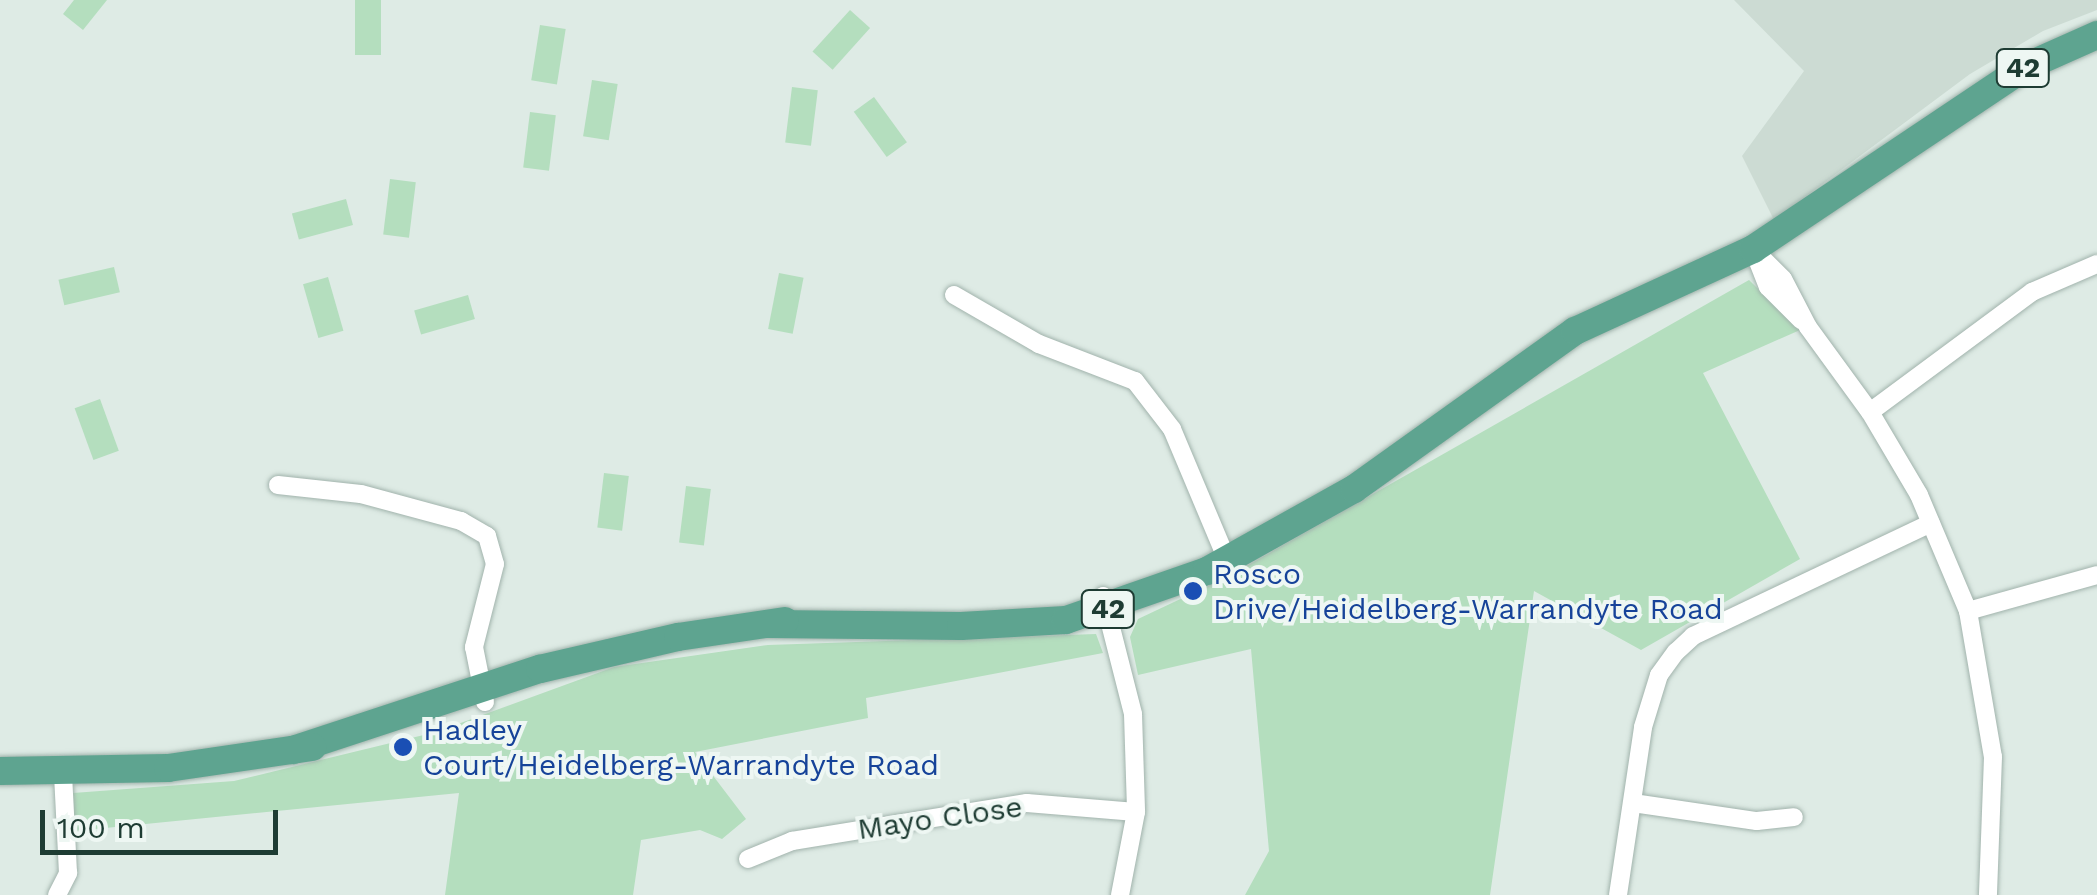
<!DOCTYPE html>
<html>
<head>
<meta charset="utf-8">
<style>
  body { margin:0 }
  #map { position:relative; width:2097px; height:895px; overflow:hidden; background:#deebe5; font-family:"Work Sans",sans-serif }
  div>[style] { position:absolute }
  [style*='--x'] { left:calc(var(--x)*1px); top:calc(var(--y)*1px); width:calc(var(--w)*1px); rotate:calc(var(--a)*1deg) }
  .built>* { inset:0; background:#ccdbd3 }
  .green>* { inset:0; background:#b4debe; transform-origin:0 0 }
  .roads { filter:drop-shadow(0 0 2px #a1b3ac) drop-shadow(0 0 2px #a1b3ac) }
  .street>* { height:18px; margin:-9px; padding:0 9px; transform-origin:9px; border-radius:9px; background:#fff }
  .primary>* { height:28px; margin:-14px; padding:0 14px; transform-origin:14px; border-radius:14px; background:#5ea490 }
  .dots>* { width:28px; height:28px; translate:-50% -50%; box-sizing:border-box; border:5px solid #eef7f3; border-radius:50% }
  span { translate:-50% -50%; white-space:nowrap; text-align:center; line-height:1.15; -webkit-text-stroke:8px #eef7f3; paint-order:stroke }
  .shield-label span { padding:2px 8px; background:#eef7f3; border:2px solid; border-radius:8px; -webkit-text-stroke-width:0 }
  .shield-label { font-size:28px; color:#1e3c33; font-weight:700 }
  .transit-label { font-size:30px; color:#164399 }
  .left { translate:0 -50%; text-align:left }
  .street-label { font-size:30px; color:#1e3c33 }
  .scale { position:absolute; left:40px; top:810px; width:238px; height:45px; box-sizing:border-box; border:5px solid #1e3c33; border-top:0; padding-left:12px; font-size:30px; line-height:35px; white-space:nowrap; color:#1e3c33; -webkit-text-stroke:8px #eef7f3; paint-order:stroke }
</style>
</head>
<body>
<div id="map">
  <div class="built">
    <i style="clip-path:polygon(1734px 0,2097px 0,2097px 10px,2043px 31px,1970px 74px,1774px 220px,1742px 156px,1804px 71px)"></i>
  </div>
  <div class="green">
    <i style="clip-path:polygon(74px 0,107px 0,83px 30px,63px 14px)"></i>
    <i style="left:355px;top:0;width:26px;height:55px"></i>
    <i style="left:850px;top:10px;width:27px;height:56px;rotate:42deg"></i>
    <i style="left:540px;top:25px;width:26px;height:56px;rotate:9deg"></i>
    <i style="left:592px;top:80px;width:26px;height:57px;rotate:9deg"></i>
    <i style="left:792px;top:87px;width:26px;height:56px;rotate:7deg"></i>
    <i style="left:874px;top:97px;width:56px;height:25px;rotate:54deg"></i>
    <i style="left:530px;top:112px;width:26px;height:56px;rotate:7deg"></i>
    <i style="left:390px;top:179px;width:26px;height:56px;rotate:7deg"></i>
    <i style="left:346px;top:199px;width:27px;height:56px;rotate:75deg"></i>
    <i style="left:114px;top:267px;width:26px;height:57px;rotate:77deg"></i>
    <i style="left:779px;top:273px;width:25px;height:57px;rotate:11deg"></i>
    <i style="left:328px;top:277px;width:56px;height:26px;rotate:74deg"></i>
    <i style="clip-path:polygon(1749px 280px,1800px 330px,1703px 373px,1800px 559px,1641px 650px,1534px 591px,1490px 895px,1245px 895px,1269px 851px,1251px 649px,1138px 675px,1130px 637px,1138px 619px,1227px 577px)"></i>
    <i style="left:468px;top:295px;width:25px;height:56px;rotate:74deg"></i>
    <i style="left:100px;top:399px;width:55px;height:27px;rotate:70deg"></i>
    <i style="left:604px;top:473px;width:25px;height:55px;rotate:7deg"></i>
    <i style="left:686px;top:486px;width:25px;height:57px;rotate:7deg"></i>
    <i style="clip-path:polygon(1096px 634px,1103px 653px,866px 698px,868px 718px,695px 752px,746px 819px,722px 839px,700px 830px,641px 840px,633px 895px,445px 895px,459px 793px,75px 831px,73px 793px,234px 781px,436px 732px,614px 667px,768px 645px)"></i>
  </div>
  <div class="roads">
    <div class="street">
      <i style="--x:1753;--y:249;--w:42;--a:45"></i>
      <i style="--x:1783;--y:279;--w:54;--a:62.5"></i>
      <i style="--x:1808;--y:327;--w:105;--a:53.9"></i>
      <i style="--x:1870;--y:412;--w:96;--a:59.4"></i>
      <i style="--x:1919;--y:495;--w:126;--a:67.1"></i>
      <i style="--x:1968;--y:611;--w:148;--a:80.3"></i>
      <i style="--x:1993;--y:757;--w:138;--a:92.1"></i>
      <i style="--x:1753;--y:249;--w:41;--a:68.5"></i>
      <i style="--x:1768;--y:287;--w:47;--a:45"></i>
      <i style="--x:954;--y:295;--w:98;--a:30"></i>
      <i style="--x:1039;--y:344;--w:103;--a:21.1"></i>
      <i style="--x:1135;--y:381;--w:61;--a:52.4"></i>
      <i style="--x:1172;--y:429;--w:144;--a:67.2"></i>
      <i style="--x:1870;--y:412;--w:202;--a:-36.5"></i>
      <i style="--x:2032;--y:292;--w:71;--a:-23.3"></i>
      <i style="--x:278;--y:485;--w:83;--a:6.2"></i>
      <i style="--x:361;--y:494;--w:104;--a:15.1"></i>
      <i style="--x:461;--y:521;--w:30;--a:30"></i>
      <i style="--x:487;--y:536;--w:29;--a:74"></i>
      <i style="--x:495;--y:564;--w:86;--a:104.2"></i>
      <i style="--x:474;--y:647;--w:56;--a:78.7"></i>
      <i style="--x:1103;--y:596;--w:122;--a:75.7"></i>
      <i style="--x:1133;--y:714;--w:98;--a:88.2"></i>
      <i style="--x:1136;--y:812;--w:85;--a:100.9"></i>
      <i style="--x:1968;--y:611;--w:134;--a:-15.6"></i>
      <i style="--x:1633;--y:803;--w:125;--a:8.3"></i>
      <i style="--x:1757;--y:821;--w:37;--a:-6"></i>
      <i style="--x:748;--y:859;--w:48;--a:-22.2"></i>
      <i style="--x:792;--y:841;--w:238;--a:-9.2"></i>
      <i style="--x:1027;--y:803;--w:109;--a:4.7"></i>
      <i style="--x:57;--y:895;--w:25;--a:-63"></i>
      <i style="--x:68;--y:873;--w:100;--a:-92.9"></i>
      <i style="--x:1618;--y:895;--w:170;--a:-81.5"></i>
      <i style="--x:1643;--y:727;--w:54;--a:-72.9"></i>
      <i style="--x:1659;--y:675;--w:29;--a:-54"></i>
      <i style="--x:1676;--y:652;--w:23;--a:-43"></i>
      <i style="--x:1693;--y:636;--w:263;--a:-25.4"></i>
    </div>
    <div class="primary">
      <i style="--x:769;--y:624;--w:192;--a:0.6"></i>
      <i style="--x:961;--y:626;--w:105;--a:-3.3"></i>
      <i style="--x:1066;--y:620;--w:149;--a:-19.2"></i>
      <i style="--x:1207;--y:571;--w:168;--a:-29.2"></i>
      <i style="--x:1354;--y:489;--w:272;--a:-35.6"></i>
      <i style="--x:1575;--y:331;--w:196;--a:-24.7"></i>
      <i style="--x:1753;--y:249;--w:327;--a:-33.8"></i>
      <i style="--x:2025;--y:67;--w:79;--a:-24"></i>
      <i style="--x:293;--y:750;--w:260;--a:-18.2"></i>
      <i style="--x:540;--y:669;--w:142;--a:-13.1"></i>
      <i style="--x:678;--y:637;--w:108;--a:-8.5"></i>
      <i style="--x:0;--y:771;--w:168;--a:-1"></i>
      <i style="--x:168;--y:768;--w:146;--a:-8.3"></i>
    </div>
  </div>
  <div class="dots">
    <i style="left:1193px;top:591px;background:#1a4fb4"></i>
    <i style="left:403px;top:747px;background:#1a4fb4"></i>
  </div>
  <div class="shield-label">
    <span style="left:2023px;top:68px">42</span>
    <span style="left:1108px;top:609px">42</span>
  </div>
  <div class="transit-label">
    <span class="left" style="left:1213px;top:591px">Rosco<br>Drive/Heidelberg-Warrandyte Road</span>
    <span class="left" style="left:423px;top:747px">Hadley<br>Court/Heidelberg-Warrandyte Road</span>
  </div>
  <div class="street-label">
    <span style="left:940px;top:818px;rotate:-8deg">Mayo Close</span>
  </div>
  <div class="scale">100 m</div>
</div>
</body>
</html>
